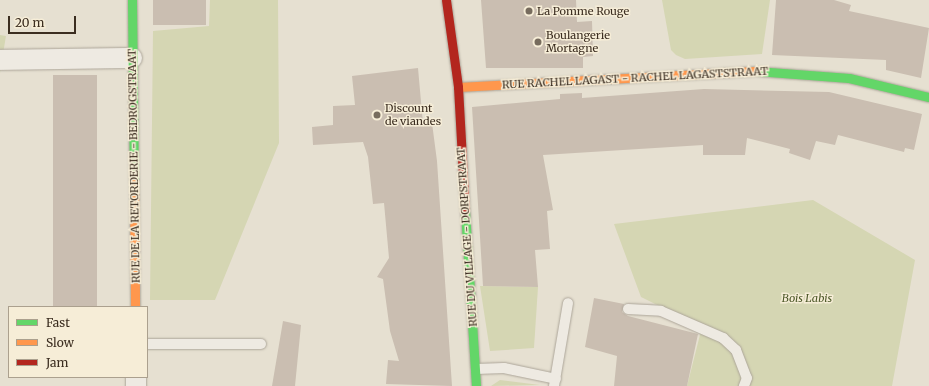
<!DOCTYPE html>
<html>
<head>
<meta charset="utf-8">
<style>
  body { margin:0 }
  #map { position:relative; width:929px; height:386px; overflow:hidden; background:#e6e0d1; font-family:Merriweather,serif }
  div>[style] { position:absolute }
  [style*='--x'] { left:calc(var(--x)*1px); top:calc(var(--y)*1px); width:calc(var(--w)*1px); rotate:calc(var(--a)*1deg) }
  .green>* { inset:0; background:#d5d6b3; transform-origin:0 0 }
  .building>* { inset:0; background:#cabeb1; transform-origin:0 0 }
  .roads { filter:drop-shadow(0 0 1px #aca599) drop-shadow(0 0 1px #aca599) }
  .lane>* { height:10px; margin:-5px; padding:0 5px; transform-origin:5px; border-radius:5px; background:#eeeae2 }
  .street>* { height:20px; margin:-10px; padding:0 10px; transform-origin:10px; border-radius:10px; background:#eeeae2 }
  .fast>* { height:9px; margin:-4.5px; padding:0 4.5px; transform-origin:4.5px; border-radius:4.5px; background:#63d668 }
  .slow>* { height:9px; margin:-4.5px; padding:0 4.5px; transform-origin:4.5px; border-radius:4.5px; background:#ff974d }
  .jam>* { height:9px; margin:-4.5px; padding:0 4.5px; transform-origin:4.5px; border-radius:4.5px; background:#b3261e }
  .dots>* { width:11px; height:11px; translate:-50% -50%; box-sizing:border-box; border:2px solid #f6edd7; border-radius:50% }
  span { translate:-50% -50%; white-space:nowrap; text-align:center; line-height:1.15; -webkit-text-stroke:3px #f6edd7; paint-order:stroke }
  .poi-label { font-size:11px; color:#3b2d20 }
  .left { translate:0 -50%; text-align:left }
  .street-label { font-size:11px; color:#3b2d20 }
  .park-label { font-size:11px; color:#4b5727; font-style:italic }
  .legend { position:absolute; left:8px; top:306px; width:140px; height:72px; box-sizing:border-box; background:#f6edd7; border:1px solid #aba08e; margin:0; padding:5px 7px; list-style:none; font-size:12px; color:#3b2d20 }
  .legend li { display:flex; align-items:center; gap:8px; height:20px }
  .legend b { width:20px; border:1px solid #aba08e }
  .scale { position:absolute; left:8px; top:16px; width:68px; height:18px; box-sizing:border-box; border:2px solid #3b2d20; border-top:0; padding-left:5px; font-size:12px; line-height:14px; white-space:nowrap; color:#3b2d20; -webkit-text-stroke:3px #f6edd7; paint-order:stroke }
</style>
</head>
<body>
<div id="map">
  <div class="green">
    <i style="clip-path:polygon(210px 0,278px 0,279px 143px,215px 300px,150px 300px,153px 31px,209px 26px)"></i>
    <i style="clip-path:polygon(662px 0,770px 0,762px 54px,685px 59px,676px 55px,671px 50px)"></i>
    <i style="left:0;top:35px;width:6px;height:205px;rotate:9deg"></i>
    <i style="clip-path:polygon(813px 200px,915px 260px,892px 386px,687px 386px,702px 327px,641px 297px,614px 224px)"></i>
    <i style="clip-path:polygon(480px 286px,538px 287px,534px 348px,490px 351px)"></i>
    <i style="clip-path:polygon(500px 380px,540px 385px,491px 386px)"></i>
  </div>
  <div class="building">
    <i style="left:153px;top:0;width:53px;height:25px"></i>
    <i style="clip-path:polygon(481px 0,576px 0,577px 22px,592px 21px,593px 56px,583px 57px,583px 68px,486px 68px)"></i>
    <i style="clip-path:polygon(776px 0,834px 0,851px 5px,849px 11px,929px 28px,921px 78px,886px 70px,886px 60px,772px 55px)"></i>
    <i style="clip-path:polygon(418px 68px,423px 124px,432px 123px,437px 161px,452px 386px,386px 384px,388px 360px,399px 361px,390px 331px,383px 279px,377px 277px,389px 258px,384px 203px,373px 204px,368px 157px,363px 142px,313px 145px,312px 127px,333px 125px,333px 106px,355px 105px,352px 76px)"></i>
    <i style="left:53px;top:75px;width:44px;height:232px"></i>
    <i style="clip-path:polygon(704px 89px,829px 92px,922px 114px,914px 150px,905px 148px,904px 152px,838px 135px,835px 145px,816px 141px,810px 160px,789px 153px,790px 149px,747px 138px,745px 155px,703px 155px,703px 145px,543px 155px,553px 210px,547px 211px,550px 249px,535px 250px,538px 287px,483px 286px,472px 107px,560px 99px,560px 94px,582px 93px,582px 98px)"></i>
    <i style="clip-path:polygon(594px 298px,624px 304px,622px 312px,628px 316px,698px 334px,687px 386px,614px 386px,617px 356px,585px 347px)"></i>
    <i style="clip-path:polygon(283px 321px,301px 325px,295px 386px,272px 386px)"></i>
  </div>
  <div class="roads">
    <div class="lane">
      <i style="--x:628;--y:309;--w:33;--a:3"></i>
      <i style="--x:661;--y:311;--w:68;--a:23.5"></i>
      <i style="--x:723;--y:338;--w:18;--a:43"></i>
      <i style="--x:736;--y:350;--w:30;--a:69"></i>
      <i style="--x:747;--y:378;--w:9;--a:111"></i>
      <i style="--x:147;--y:344;--w:114;--a:0"></i>
      <i style="--x:476;--y:369;--w:28;--a:-2"></i>
      <i style="--x:504;--y:368;--w:53;--a:11.9"></i>
      <i style="--x:554;--y:386;--w:84;--a:-80.4"></i>
    </div>
    <div class="street">
      <i style="--x:0;--y:60;--w:132;--a:-0.9"></i>
      <i style="--x:136;--y:377;--w:9;--a:90"></i>
    </div>
    <div class="fast">
      <i style="--x:132;--y:0;--w:182;--a:89.4"></i>
      <i style="--x:756;--y:71;--w:93;--a:4.3"></i>
      <i style="--x:849;--y:78;--w:82;--a:13.4"></i>
      <i style="--x:465;--y:211;--w:175;--a:86.4"></i>
    </div>
    <div class="slow">
      <i style="--x:458;--y:87;--w:298;--a:-3.1"></i>
      <i style="--x:134;--y:182;--w:125;--a:89.5"></i>
    </div>
    <div class="jam">
      <i style="--x:446;--y:0;--w:88;--a:82.1"></i>
      <i style="--x:458;--y:87;--w:124;--a:86.8"></i>
    </div>
  </div>
  <div class="dots">
    <i style="left:529px;top:11px;background:#776c5e"></i>
    <i style="left:538px;top:42px;background:#776c5e"></i>
    <i style="left:377px;top:115px;background:#776c5e"></i>
  </div>
  <div class="poi-label">
    <span class="left" style="left:537px;top:11px">La Pomme Rouge</span>
    <span class="left" style="left:546px;top:42px">Boulangerie<br>Mortagne</span>
    <span class="left" style="left:385px;top:115px">Discount<br>de viandes</span>
  </div>
  <div class="street-label">
    <span style="left:635px;top:78px;rotate:-3deg">RUE RACHEL LAGAST - RACHEL LAGASTSTRAAT</span>
    <span style="left:134px;top:166px;rotate:-91deg">RUE DE LA RETORDERIE - BEDROGSTRAAT</span>
    <span style="left:467px;top:237px;rotate:-94deg">RUE DU VILLAGE - DORPSTRAAT</span>
  </div>
  <div class="park-label">
    <span style="left:807px;top:298px">Bois Labis</span>
  </div>
  <ul class="legend">
  <li><b style="height:5px;background:#63d668"></b>Fast</li>
  <li><b style="height:5px;background:#ff974d"></b>Slow</li>
  <li><b style="height:5px;background:#b3261e"></b>Jam</li>
  </ul>
  <div class="scale">20 m</div>
</div>
</body>
</html>
